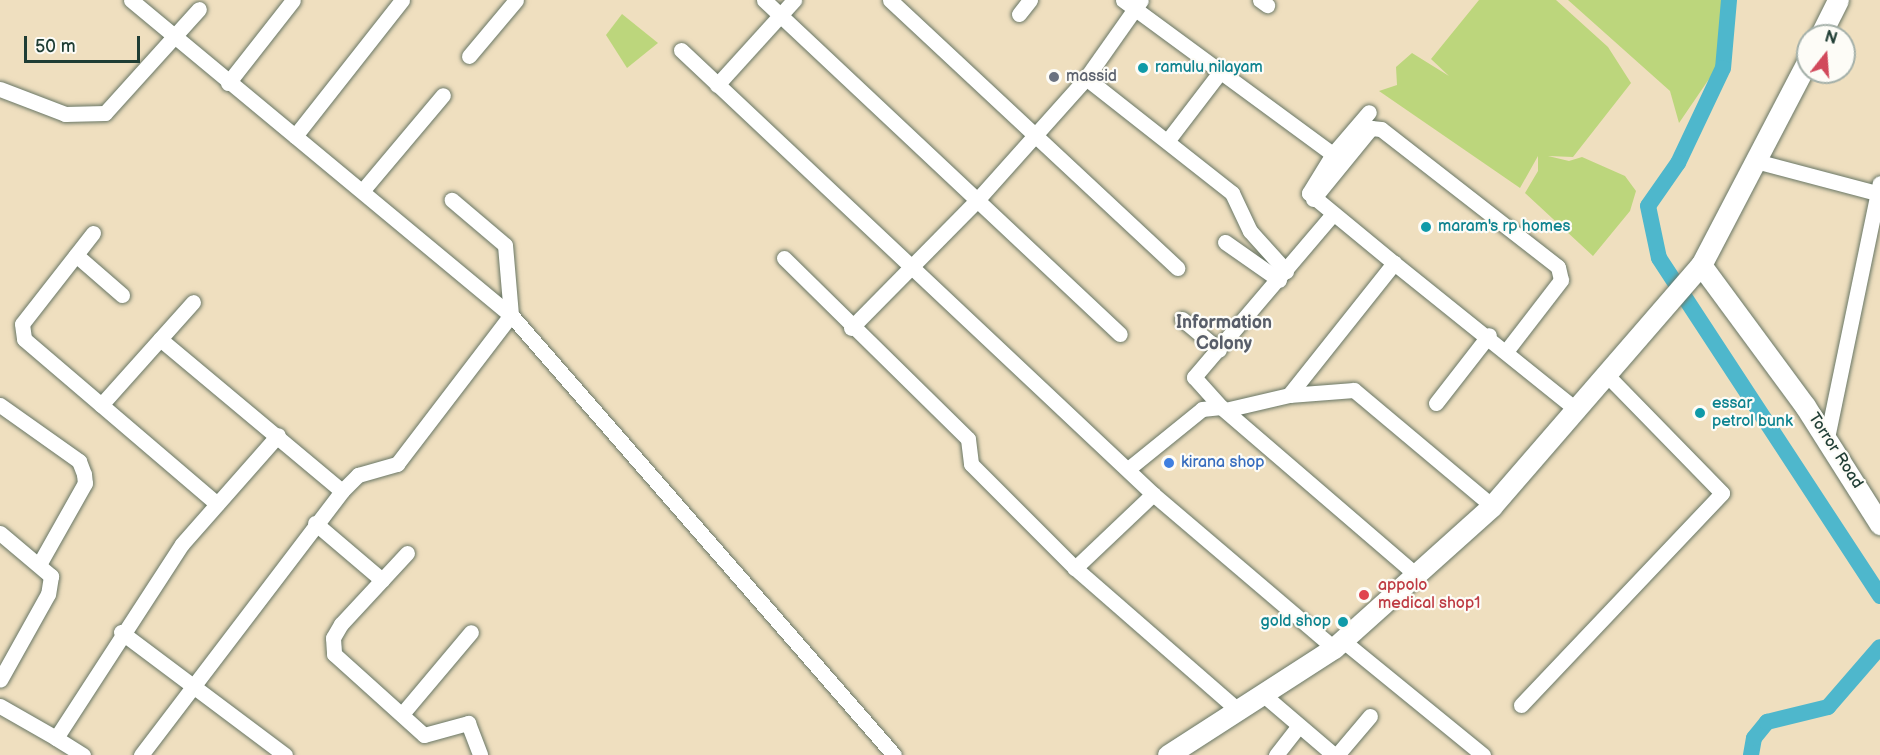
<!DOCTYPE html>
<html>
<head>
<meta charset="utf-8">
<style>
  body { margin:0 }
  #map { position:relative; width:1880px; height:755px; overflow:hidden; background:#efdfbf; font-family:"Balsamiq Sans",sans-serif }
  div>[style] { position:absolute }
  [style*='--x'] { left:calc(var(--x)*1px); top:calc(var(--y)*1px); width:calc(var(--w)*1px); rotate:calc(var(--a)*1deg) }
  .green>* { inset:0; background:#bcd67c }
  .canal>* { height:16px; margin:-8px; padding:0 8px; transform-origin:8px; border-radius:8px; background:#4eb7cc }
  .roads { filter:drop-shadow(0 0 2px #687665) drop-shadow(0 0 2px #687665) }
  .street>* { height:15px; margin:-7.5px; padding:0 7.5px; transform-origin:7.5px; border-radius:7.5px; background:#fff }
  .secondary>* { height:21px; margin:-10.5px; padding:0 10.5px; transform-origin:10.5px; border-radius:10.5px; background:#fff }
  .dots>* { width:16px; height:16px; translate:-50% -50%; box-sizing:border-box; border:3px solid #fdfcf7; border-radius:50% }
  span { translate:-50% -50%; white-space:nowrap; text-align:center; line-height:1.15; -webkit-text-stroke:4.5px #fdfcf7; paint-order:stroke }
  .culture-label { font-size:16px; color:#0d838f }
  .left { translate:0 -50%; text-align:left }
  .right { translate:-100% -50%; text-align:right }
  .worship-label { font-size:16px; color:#5b616d }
  .street-label { font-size:16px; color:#1f3d34 }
  .shop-label { font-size:16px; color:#366cbe }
  .health-label { font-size:16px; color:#be3a42 }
  .neighbourhood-label { font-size:18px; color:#595e69; font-weight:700 }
  .north { position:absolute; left:1796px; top:24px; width:60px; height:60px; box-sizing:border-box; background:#fdfcf7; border:2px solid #a4b0a9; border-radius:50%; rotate:17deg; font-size:16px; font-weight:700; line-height:24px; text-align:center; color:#1f3d34 }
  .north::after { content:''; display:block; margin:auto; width:21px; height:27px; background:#d1495b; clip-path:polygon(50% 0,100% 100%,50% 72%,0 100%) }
  .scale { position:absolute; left:24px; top:36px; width:116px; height:27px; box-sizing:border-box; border:3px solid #1f3d34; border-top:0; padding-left:8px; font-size:18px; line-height:21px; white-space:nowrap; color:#1f3d34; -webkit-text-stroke:4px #fdfcf7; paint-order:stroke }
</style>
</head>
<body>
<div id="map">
  <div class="green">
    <i style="clip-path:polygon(1479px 0,1556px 0,1608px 47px,1631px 83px,1573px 157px,1548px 156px,1569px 161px,1582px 157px,1625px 176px,1636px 191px,1630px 211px,1593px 256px,1525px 193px,1538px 171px,1538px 156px,1520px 188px,1379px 91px,1397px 85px,1396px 67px,1412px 53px,1449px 76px,1431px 59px)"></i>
    <i style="clip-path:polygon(1568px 0,1726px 0,1724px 57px,1679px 123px,1670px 91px)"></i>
    <i style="clip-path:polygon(622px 14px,658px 43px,627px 68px,606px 35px)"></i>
  </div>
  <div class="canal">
    <i style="--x:1729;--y:0;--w:68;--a:95"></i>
    <i style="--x:1723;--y:68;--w:105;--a:115.3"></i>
    <i style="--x:1678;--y:163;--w:52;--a:124.9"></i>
    <i style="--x:1648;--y:206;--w:53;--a:78.1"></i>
    <i style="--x:1659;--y:258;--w:404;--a:56.8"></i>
    <i style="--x:1751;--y:755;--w:17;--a:-80"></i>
    <i style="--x:1754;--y:738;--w:21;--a:-51"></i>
    <i style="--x:1767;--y:722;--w:63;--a:-13.8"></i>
    <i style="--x:1828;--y:707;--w:79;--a:-49.1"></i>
  </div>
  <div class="roads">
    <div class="street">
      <i style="--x:131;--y:0;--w:494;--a:39.7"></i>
      <i style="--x:511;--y:315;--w:583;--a:48.96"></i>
      <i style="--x:764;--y:0;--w:488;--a:43.2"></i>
      <i style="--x:890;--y:0;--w:393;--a:43"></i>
      <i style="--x:1123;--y:0;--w:260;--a:36.3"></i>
      <i style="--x:1333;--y:154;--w:46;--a:121.6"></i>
      <i style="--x:1309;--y:193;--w:110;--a:39.5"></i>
      <i style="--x:1260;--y:0;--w:9;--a:36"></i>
      <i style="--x:1019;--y:14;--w:18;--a:-52"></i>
      <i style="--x:681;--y:50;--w:648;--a:43.25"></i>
      <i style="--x:1153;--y:494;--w:238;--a:40.4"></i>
      <i style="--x:469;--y:56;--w:73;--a:-50"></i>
      <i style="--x:1086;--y:78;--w:186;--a:38.2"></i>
      <i style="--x:1232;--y:193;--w:42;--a:64.7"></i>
      <i style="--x:1250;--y:231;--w:54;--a:48"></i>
      <i style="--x:228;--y:83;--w:105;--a:-51.9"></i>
      <i style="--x:717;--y:85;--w:115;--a:-47.8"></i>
      <i style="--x:0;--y:89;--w:70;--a:21"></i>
      <i style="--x:65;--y:114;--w:40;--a:-1.4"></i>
      <i style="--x:105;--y:113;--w:140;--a:-47.9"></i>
      <i style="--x:295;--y:136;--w:173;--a:-51.8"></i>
      <i style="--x:1168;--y:140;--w:86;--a:-52.6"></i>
      <i style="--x:1333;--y:154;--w:55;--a:-49.4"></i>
      <i style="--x:1759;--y:162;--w:125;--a:14.8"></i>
      <i style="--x:363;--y:190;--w:124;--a:-49.9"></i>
      <i style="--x:1313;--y:199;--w:92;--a:-50.8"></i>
      <i style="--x:1371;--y:128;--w:10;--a:6"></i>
      <i style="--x:1381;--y:129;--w:224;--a:37.9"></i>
      <i style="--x:1558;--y:267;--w:13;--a:77"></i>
      <i style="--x:1561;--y:280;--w:88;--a:127.6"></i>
      <i style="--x:1332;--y:215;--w:213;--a:130.4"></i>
      <i style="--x:1194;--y:377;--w:40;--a:48"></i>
      <i style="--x:1221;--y:407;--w:256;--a:40.7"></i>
      <i style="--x:93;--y:233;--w:115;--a:128"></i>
      <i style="--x:22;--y:324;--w:15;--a:82"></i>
      <i style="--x:24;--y:339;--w:254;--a:40.5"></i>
      <i style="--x:1225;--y:242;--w:66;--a:35.1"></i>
      <i style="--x:76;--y:255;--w:61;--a:41"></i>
      <i style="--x:784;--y:258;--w:258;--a:44.5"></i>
      <i style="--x:968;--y:439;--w:25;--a:83"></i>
      <i style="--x:971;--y:464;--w:147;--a:45"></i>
      <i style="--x:1182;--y:319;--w:48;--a:40"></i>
      <i style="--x:851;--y:328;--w:181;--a:-45.4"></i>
      <i style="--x:978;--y:199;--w:162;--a:-48.2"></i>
      <i style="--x:1086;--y:78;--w:95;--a:-54.8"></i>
      <i style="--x:160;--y:339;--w:237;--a:39.9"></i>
      <i style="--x:1289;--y:395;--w:169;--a:-51.5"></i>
      <i style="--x:1394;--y:263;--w:235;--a:38.8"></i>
      <i style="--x:1436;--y:403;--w:86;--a:-52.1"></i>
      <i style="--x:0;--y:405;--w:97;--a:35.3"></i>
      <i style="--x:79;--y:461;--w:14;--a:69"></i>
      <i style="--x:84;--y:474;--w:9;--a:84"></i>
      <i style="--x:85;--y:483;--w:92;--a:119.4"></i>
      <i style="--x:101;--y:405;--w:138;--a:-48.2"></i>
      <i style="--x:1225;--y:410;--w:66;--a:-13.2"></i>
      <i style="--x:1289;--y:395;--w:65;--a:-4.4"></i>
      <i style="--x:1354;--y:390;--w:180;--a:40"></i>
      <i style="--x:1827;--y:438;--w:260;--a:-78.3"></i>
      <i style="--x:1128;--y:469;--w:95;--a:-39"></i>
      <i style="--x:1202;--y:409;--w:19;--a:-6"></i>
      <i style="--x:1153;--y:494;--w:108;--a:136.5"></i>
      <i style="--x:1075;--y:568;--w:218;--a:41.1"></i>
      <i style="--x:315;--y:523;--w:88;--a:40.4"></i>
      <i style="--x:0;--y:533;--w:67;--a:40.1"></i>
      <i style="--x:51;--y:576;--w:18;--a:99"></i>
      <i style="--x:48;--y:594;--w:98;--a:119.2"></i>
      <i style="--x:407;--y:553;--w:97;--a:132.9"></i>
      <i style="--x:341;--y:624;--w:16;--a:120"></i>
      <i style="--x:333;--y:638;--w:16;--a:86"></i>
      <i style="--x:334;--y:654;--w:121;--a:42"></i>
      <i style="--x:424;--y:735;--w:46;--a:-15.3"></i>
      <i style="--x:468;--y:723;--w:34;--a:69"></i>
      <i style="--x:121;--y:632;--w:205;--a:36.9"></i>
      <i style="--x:1342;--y:640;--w:182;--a:39.2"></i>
      <i style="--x:1266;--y:697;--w:89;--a:40.5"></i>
      <i style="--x:1521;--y:705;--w:292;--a:-46.5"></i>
      <i style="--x:1722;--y:493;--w:166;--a:-134.3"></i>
      <i style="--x:0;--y:706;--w:64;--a:29.7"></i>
      <i style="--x:402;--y:714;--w:107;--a:-49.9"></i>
      <i style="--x:83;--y:755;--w:32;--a:-148"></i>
      <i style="--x:56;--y:738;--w:231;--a:-57"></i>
      <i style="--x:182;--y:544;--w:145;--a:-48.6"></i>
      <i style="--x:141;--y:755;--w:332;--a:-52.7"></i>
      <i style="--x:342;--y:491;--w:23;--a:-45"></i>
      <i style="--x:358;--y:475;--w:41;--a:-15.8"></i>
      <i style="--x:397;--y:464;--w:188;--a:-52.6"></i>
      <i style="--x:511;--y:315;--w:70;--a:-94.9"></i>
      <i style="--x:505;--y:245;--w:70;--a:-139.7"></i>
      <i style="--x:1276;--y:755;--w:37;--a:-52"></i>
      <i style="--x:1337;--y:755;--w:51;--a:-49.8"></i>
    </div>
    <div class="secondary">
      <i style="--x:1820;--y:36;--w:40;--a:-63.4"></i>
      <i style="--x:1701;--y:265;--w:175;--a:53.6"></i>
      <i style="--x:1805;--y:406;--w:140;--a:57.6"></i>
      <i style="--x:1168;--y:755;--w:197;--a:-32.8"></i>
      <i style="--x:1334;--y:648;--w:212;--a:-41.9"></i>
      <i style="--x:1492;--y:506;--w:319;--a:-49.1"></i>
      <i style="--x:1701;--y:265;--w:231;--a:-62.4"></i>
    </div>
  </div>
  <div class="dots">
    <i style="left:1143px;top:68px;background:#0f9aa8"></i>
    <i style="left:1054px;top:77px;background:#6b7280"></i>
    <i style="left:1426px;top:227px;background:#0f9aa8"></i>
    <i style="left:1700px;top:413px;background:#0f9aa8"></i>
    <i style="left:1169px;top:463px;background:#3f7fe0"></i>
    <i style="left:1364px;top:595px;background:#e0444e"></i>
    <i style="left:1343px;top:622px;background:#0f9aa8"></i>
  </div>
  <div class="culture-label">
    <span class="left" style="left:1155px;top:68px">ramulu nilayam</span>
    <span class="left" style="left:1438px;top:227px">maram's rp homes</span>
    <span class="left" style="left:1712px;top:413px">essar<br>petrol bunk</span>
    <span class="right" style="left:1331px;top:622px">gold shop</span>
  </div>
  <div class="worship-label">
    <span class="left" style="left:1066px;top:77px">massid</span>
  </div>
  <div class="street-label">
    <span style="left:1835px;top:451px;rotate:57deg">Torror Road</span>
  </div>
  <div class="shop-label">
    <span class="left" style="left:1181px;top:463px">kirana shop</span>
  </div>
  <div class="health-label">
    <span class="left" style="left:1378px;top:595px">appolo<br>medical shop1</span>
  </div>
  <div class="neighbourhood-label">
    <span style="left:1224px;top:334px">Information<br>Colony</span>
  </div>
  <div class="north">N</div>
  <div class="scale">50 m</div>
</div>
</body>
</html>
